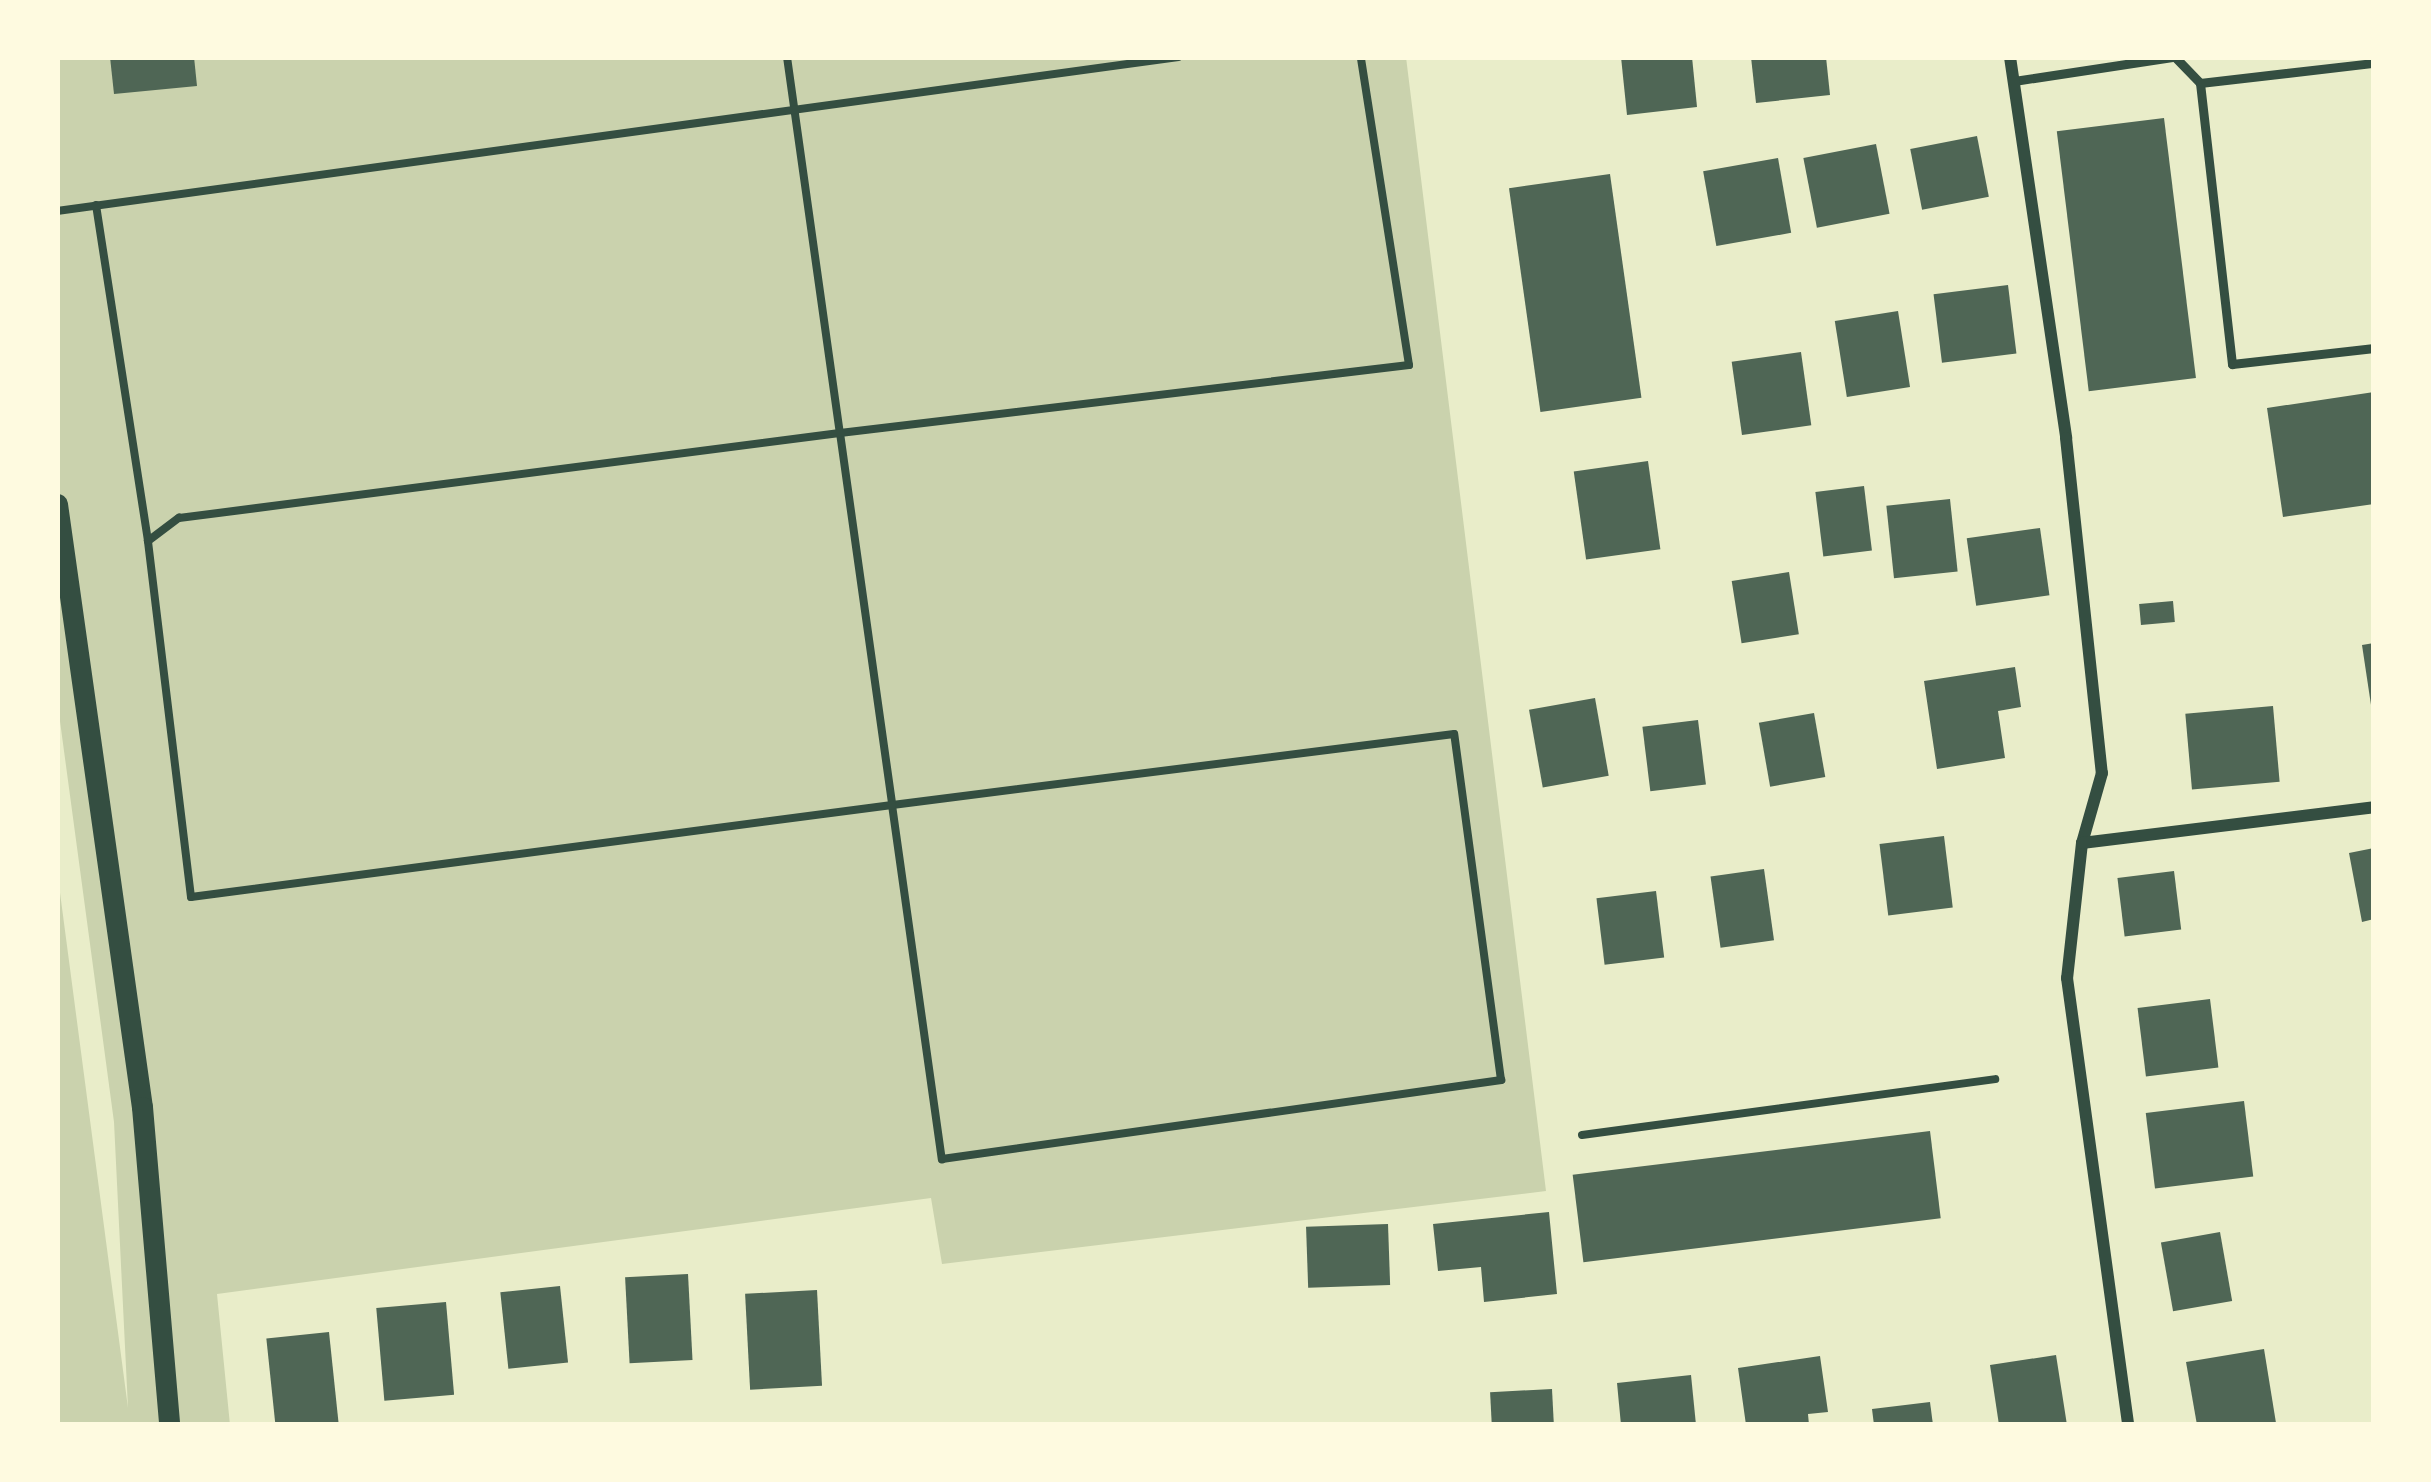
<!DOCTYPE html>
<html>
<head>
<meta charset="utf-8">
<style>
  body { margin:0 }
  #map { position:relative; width:2431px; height:1482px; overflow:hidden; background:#e9edc9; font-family:"Noto Sans",sans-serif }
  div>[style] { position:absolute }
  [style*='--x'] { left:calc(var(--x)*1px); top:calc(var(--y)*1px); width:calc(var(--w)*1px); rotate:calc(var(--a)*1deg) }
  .green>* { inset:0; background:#cad2ad }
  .building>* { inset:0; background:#4f6655; transform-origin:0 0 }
  .path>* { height:8px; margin:-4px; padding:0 4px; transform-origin:4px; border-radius:4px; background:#344e41 }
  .service>* { height:9px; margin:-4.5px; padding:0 4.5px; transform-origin:4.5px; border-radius:4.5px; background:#344e41 }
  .minor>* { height:12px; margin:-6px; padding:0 6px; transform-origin:6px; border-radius:6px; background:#344e41 }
  .tertiary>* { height:21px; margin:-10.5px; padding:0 10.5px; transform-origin:10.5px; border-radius:10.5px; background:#344e41 }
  span { translate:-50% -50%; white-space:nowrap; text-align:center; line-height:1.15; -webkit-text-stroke:10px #fefae0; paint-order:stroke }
  .frame { position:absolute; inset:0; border:60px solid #fefae0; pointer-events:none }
</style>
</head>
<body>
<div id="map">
  <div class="green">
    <i style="clip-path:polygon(57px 57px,1406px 57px,1546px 1191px,942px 1264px,931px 1198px,217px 1294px,230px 1425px,57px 1425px,57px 870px,128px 1408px,114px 1122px,57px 699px)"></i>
  </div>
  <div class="building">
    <i style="clip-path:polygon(110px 57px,194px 57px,197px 86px,114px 94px)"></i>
    <i style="clip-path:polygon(1621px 57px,1692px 57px,1697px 107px,1627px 115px)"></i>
    <i style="clip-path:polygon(1751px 57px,1826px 57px,1830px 95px,1756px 103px)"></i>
    <i style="left:2164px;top:118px;width:262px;height:108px;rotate:83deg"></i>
    <i style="left:1977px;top:136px;width:62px;height:68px;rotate:79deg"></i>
    <i style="left:1876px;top:144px;width:71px;height:74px;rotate:79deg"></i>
    <i style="left:1778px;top:158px;width:76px;height:76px;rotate:80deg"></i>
    <i style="left:1610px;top:174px;width:226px;height:102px;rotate:82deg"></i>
    <i style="left:2008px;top:285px;width:69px;height:75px;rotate:83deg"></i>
    <i style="left:1898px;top:311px;width:77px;height:64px;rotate:81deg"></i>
    <i style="left:1801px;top:352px;width:74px;height:70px;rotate:82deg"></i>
    <i style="clip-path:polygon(2374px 392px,2374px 504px,2283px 517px,2267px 408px)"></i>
    <i style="left:1648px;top:461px;width:89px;height:75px;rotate:82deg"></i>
    <i style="left:1864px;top:486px;width:65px;height:49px;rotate:83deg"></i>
    <i style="left:1950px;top:499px;width:73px;height:64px;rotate:84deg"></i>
    <i style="left:2040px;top:528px;width:68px;height:74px;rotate:82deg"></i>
    <i style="left:1789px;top:572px;width:63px;height:58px;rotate:81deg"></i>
    <i style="left:2173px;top:601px;width:21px;height:34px;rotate:85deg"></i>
    <i style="clip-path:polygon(2374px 643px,2374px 705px,2371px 705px,2362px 645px)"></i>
    <i style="clip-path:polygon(2015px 667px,2021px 707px,1998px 711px,2005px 758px,1937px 769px,1924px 681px)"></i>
    <i style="left:1595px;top:698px;width:79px;height:67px;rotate:80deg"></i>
    <i style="left:2273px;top:706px;width:76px;height:88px;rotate:85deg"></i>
    <i style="left:1814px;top:713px;width:65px;height:56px;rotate:80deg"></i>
    <i style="left:1698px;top:720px;width:65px;height:56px;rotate:83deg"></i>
    <i style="left:1944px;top:836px;width:72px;height:65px;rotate:83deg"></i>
    <i style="clip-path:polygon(2374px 848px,2374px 919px,2362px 922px,2349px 853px)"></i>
    <i style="left:1764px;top:869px;width:72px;height:54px;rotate:82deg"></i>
    <i style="left:2174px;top:871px;width:59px;height:57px;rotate:83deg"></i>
    <i style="left:1656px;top:891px;width:67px;height:60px;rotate:83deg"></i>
    <i style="left:2210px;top:999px;width:69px;height:73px;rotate:83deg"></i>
    <i style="left:2244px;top:1101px;width:76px;height:99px;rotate:83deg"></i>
    <i style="left:1930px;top:1131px;width:88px;height:360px;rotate:83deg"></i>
    <i style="clip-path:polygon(1549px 1212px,1557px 1294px,1484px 1302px,1481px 1267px,1438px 1271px,1433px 1224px)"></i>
    <i style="left:1388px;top:1224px;width:61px;height:82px;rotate:88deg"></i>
    <i style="left:2220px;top:1232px;width:70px;height:60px;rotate:80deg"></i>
    <i style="left:688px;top:1274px;width:86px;height:63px;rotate:87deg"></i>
    <i style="left:560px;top:1286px;width:77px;height:60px;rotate:84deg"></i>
    <i style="left:817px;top:1290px;width:96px;height:72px;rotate:87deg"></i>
    <i style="left:446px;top:1302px;width:93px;height:70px;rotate:85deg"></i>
    <i style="left:329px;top:1332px;width:93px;height:63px;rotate:84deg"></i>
    <i style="clip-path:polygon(2264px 1349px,2276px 1423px,2197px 1425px,2186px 1362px)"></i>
    <i style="clip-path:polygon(2056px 1355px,2067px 1425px,1999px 1425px,1990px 1365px)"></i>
    <i style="clip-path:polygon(1820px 1356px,1828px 1412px,1808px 1414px,1809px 1425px,1746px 1425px,1738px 1368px)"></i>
    <i style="clip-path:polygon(1691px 1375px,1696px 1425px,1621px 1425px,1617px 1383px)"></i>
    <i style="left:1552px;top:1389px;width:36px;height:62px;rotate:87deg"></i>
    <i style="clip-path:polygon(1930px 1402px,1933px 1425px,1874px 1425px,1872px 1409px)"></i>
  </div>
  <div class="path">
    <i style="--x:787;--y:57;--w:380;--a:82"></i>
    <i style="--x:840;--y:433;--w:376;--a:82"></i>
    <i style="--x:892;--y:805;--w:358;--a:82"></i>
    <i style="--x:942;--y:1159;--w:565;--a:-8.04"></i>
    <i style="--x:1501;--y:1080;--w:349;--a:-97.7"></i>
    <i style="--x:1454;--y:734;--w:566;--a:172.8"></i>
    <i style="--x:892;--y:805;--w:707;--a:172.52"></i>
    <i style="--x:191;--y:897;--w:359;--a:-96.9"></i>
    <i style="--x:148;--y:541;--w:39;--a:-37"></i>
    <i style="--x:179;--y:518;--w:666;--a:-7.33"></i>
    <i style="--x:840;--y:433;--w:573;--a:-6.81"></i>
    <i style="--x:1409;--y:365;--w:312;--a:-98.9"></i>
    <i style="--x:96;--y:205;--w:340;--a:81.2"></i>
    <i style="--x:57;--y:211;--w:1132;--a:-7.82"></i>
    <i style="--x:1582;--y:1135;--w:417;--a:-7.7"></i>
  </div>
  <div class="service">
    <i style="--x:2175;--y:57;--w:36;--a:46"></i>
    <i style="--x:2200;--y:83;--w:283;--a:83.5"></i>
    <i style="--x:2232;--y:364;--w:143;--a:-6.4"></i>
    <i style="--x:2014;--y:81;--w:160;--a:-8.6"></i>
    <i style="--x:2200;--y:83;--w:175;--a:-6.6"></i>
  </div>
  <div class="minor">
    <i style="--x:2010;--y:57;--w:385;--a:81.6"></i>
    <i style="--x:2066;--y:438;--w:337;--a:83.9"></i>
    <i style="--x:2102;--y:773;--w:73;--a:105.9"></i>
    <i style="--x:2082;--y:843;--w:136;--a:96.3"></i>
    <i style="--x:2067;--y:978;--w:451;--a:82.2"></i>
    <i style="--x:2082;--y:843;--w:294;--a:-7"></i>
  </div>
  <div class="tertiary">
    <i style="--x:57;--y:504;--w:609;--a:81.98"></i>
    <i style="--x:142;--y:1107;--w:319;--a:85.1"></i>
  </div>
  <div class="frame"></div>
</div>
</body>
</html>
